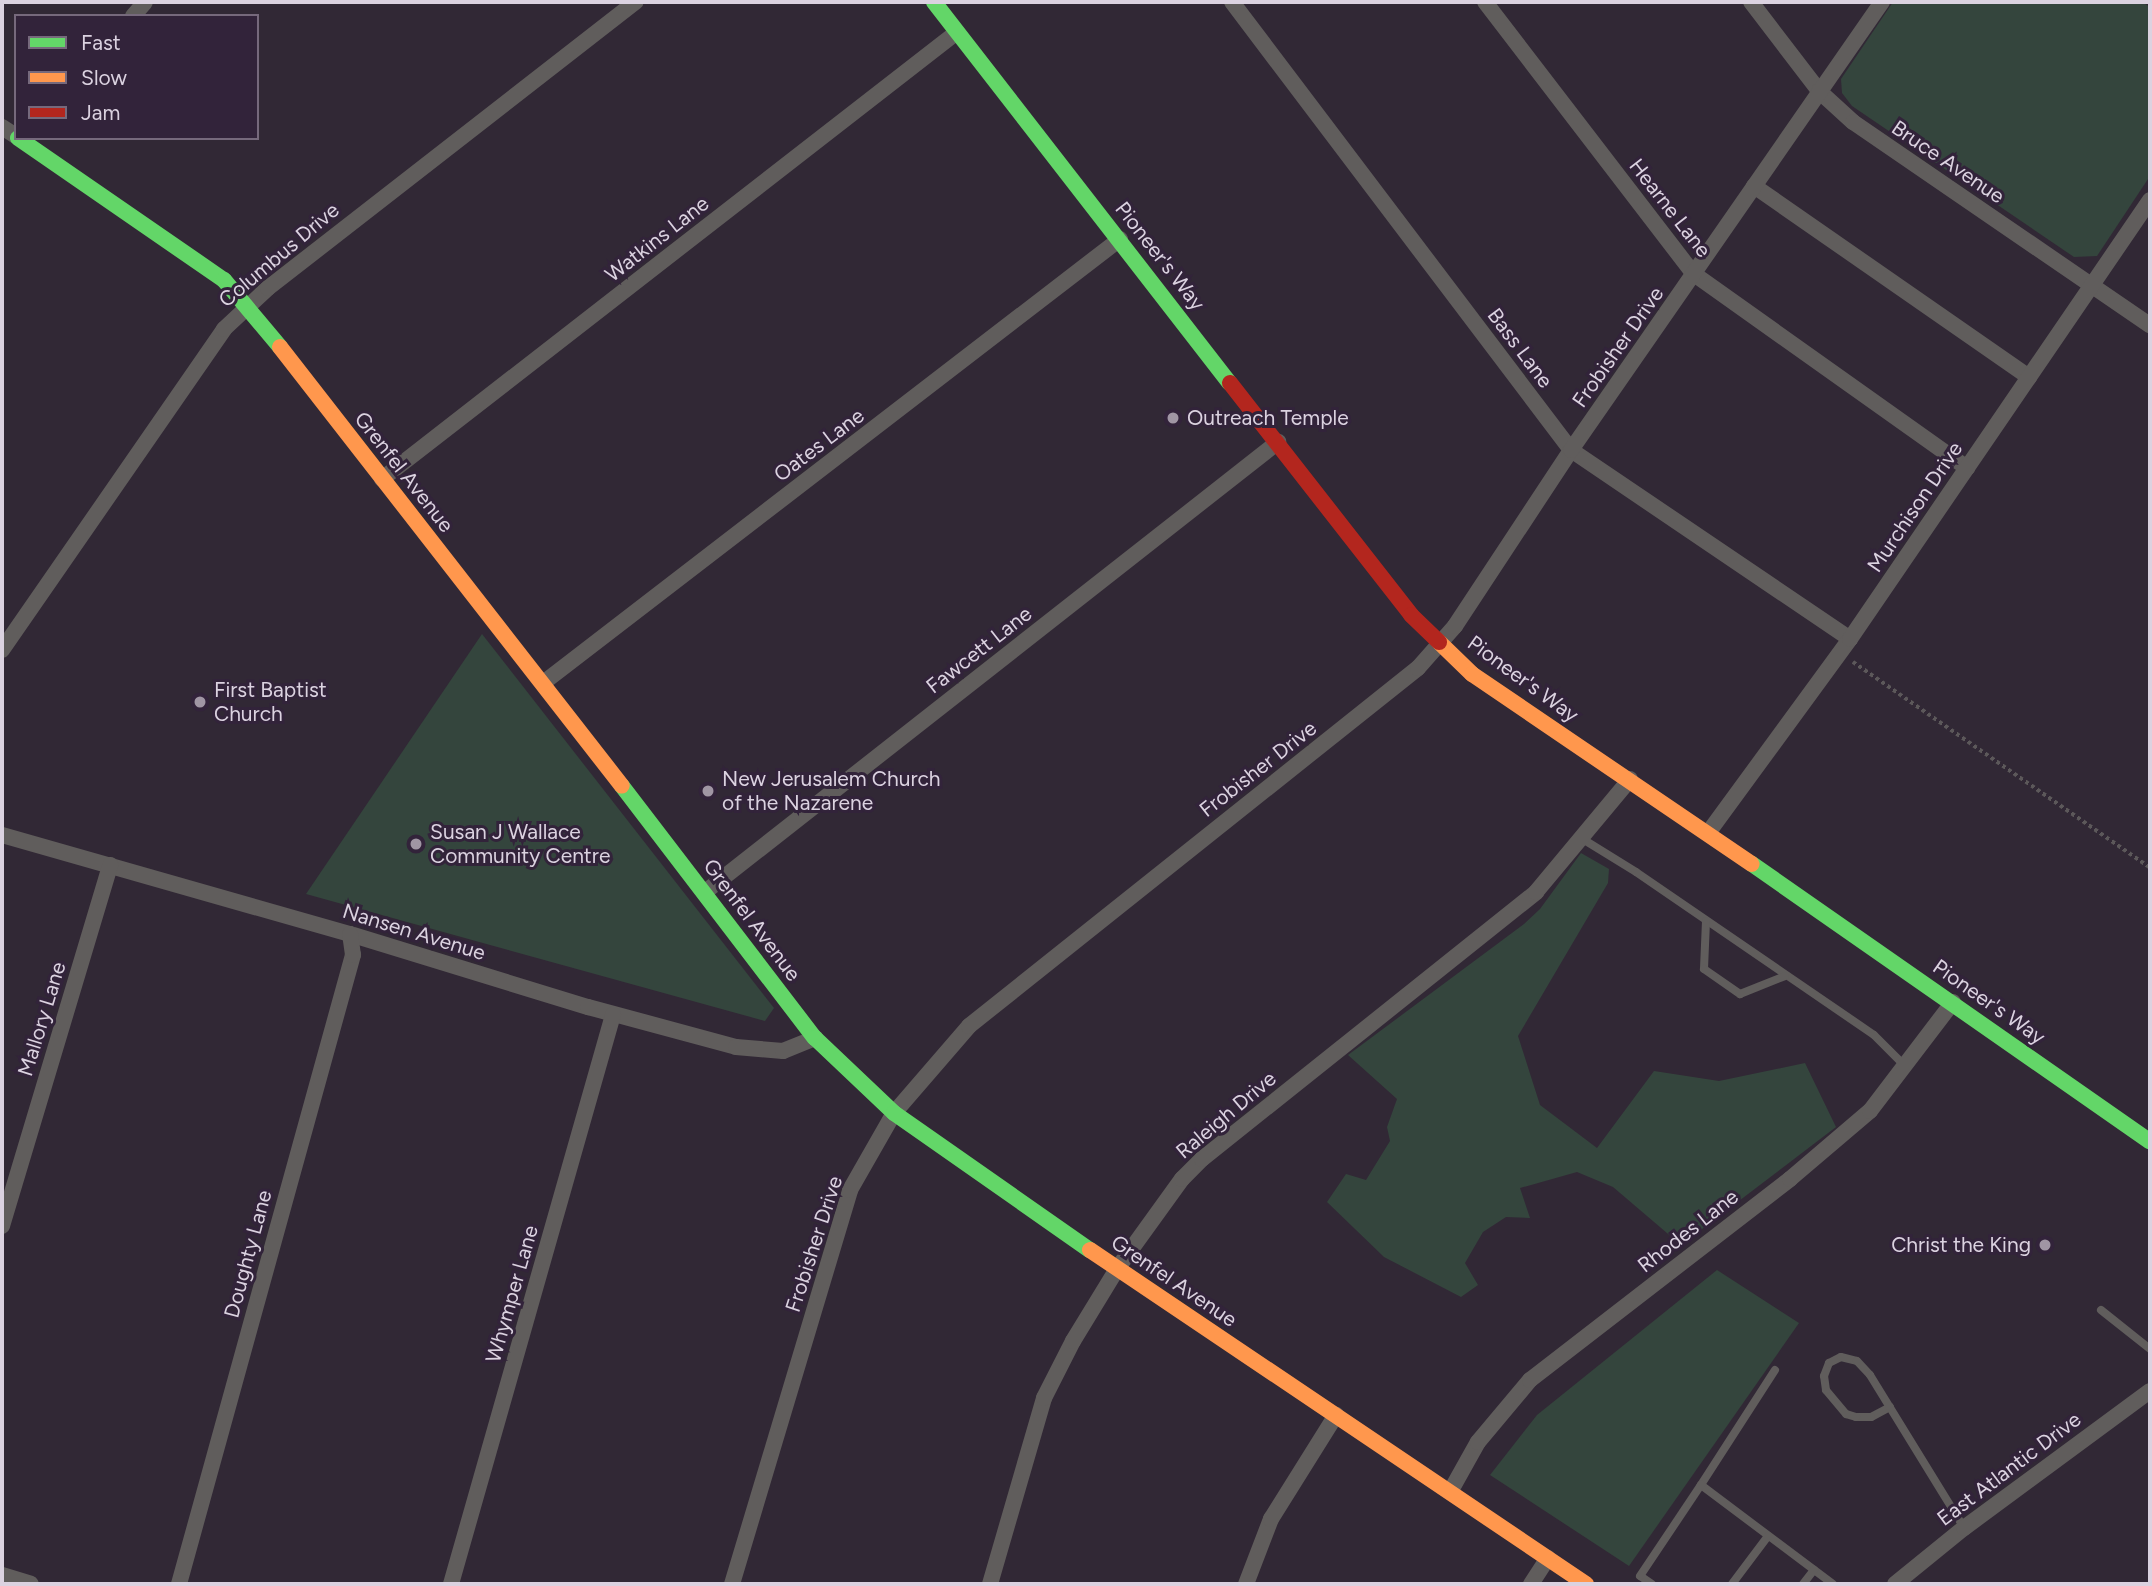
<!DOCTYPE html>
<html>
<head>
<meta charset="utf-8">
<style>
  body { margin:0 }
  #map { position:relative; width:2152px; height:1586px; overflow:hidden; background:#312835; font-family:Figtree,sans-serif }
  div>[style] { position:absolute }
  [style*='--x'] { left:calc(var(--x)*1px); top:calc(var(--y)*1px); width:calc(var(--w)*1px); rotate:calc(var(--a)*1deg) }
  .green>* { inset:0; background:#34453d }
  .path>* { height:3.5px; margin-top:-1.75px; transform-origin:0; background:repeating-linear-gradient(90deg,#5c585a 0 3.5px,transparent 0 7px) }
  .lane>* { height:8px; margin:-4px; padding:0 4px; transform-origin:4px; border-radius:4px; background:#605d5c }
  .street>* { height:16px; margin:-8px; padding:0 8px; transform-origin:8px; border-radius:8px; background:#605d5c }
  .fast>* { height:16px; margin:-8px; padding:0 8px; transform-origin:8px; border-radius:8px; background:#63d668 }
  .slow>* { height:16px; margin:-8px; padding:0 8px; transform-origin:8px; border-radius:8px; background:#ff974d }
  .jam>* { height:16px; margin:-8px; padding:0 8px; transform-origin:8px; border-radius:8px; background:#b3261e }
  .dots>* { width:19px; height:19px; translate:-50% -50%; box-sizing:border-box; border:4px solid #32233a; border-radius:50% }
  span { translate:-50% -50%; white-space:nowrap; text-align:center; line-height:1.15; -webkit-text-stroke:6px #32233a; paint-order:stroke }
  .street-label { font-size:21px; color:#dbd2e0 }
  .poi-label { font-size:21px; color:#dbd2e0 }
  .left { translate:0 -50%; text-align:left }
  .right { translate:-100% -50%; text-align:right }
  .frame { position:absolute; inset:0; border:4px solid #dbd2e0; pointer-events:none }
  .legend { position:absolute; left:14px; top:14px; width:245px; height:126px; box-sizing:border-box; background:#32233a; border:2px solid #76697c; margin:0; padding:9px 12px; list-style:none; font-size:21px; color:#dbd2e0 }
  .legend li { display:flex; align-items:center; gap:14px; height:35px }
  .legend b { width:35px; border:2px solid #76697c }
</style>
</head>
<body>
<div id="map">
  <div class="green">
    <i style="clip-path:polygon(1893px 2px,2142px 2px,2150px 7px,2150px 176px,2097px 256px,2074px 257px,1852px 106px,1842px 93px,1841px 79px)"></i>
    <i style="clip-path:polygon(482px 634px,774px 1008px,765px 1021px,306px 894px)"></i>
    <i style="clip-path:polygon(1581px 853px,1609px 869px,1608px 883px,1518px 1036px,1540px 1105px,1597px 1148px,1654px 1071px,1719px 1081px,1805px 1063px,1836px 1127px,1681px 1245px,1613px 1187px,1577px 1172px,1520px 1188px,1530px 1218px,1506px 1217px,1483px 1232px,1465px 1263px,1478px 1285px,1461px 1297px,1384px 1257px,1327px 1202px,1346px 1174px,1366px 1180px,1390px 1141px,1387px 1127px,1397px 1099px,1348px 1055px,1524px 924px,1540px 909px)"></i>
    <i style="clip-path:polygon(1717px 1270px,1799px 1323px,1629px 1566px,1490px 1475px,1537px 1415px)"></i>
  </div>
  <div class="path">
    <i style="--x:1853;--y:662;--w:361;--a:34.7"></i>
  </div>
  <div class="lane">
    <i style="--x:1581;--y:838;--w:65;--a:31.7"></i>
    <i style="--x:1636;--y:872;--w:288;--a:34.4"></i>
    <i style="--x:1874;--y:1035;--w:44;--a:45"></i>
    <i style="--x:1706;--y:921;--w:48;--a:92.4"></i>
    <i style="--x:1704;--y:969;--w:44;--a:34.8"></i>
    <i style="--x:1740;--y:994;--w:48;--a:-21.8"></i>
    <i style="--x:2101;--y:1310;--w:63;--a:38.5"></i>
    <i style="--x:1775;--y:1370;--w:137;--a:122.8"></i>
    <i style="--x:1701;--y:1485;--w:165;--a:36.9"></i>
    <i style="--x:1890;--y:1407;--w:21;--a:152"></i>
    <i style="--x:1871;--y:1417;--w:15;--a:180"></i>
    <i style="--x:1856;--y:1417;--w:10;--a:-163"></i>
    <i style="--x:1846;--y:1414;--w:31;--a:-130"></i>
    <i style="--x:1826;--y:1390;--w:14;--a:-98"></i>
    <i style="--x:1824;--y:1376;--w:14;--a:-69"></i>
    <i style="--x:1829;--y:1363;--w:13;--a:-27"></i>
    <i style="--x:1841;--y:1357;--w:16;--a:14"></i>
    <i style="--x:1857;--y:1361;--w:19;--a:47"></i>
    <i style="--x:1870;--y:1375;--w:180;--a:58.4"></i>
    <i style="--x:1652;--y:1584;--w:14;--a:-146"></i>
    <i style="--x:1640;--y:1576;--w:110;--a:-56.2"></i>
    <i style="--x:1732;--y:1584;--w:60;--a:-53.1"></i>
    <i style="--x:1803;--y:1584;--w:18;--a:-52"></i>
  </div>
  <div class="street">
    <i style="--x:1232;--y:2;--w:562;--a:52.89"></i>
    <i style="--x:1571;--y:450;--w:337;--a:34.1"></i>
    <i style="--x:1485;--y:2;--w:343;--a:52.5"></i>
    <i style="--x:1694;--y:274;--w:335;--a:35.4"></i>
    <i style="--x:1751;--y:2;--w:112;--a:52.6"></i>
    <i style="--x:1819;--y:91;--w:46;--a:42.4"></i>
    <i style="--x:1853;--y:122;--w:360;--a:34.4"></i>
    <i style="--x:133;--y:16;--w:18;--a:-49"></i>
    <i style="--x:2;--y:127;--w:17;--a:33"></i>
    <i style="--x:1754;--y:186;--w:335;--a:34.8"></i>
    <i style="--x:382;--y:479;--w:728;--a:-37.86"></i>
    <i style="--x:2;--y:650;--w:390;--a:-55.3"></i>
    <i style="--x:224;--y:329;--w:60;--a:-43"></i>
    <i style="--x:268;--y:288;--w:466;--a:-37.9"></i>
    <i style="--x:543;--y:683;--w:728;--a:-37.58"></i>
    <i style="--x:1708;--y:833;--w:240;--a:-53.8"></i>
    <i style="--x:1850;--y:639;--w:532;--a:-55.65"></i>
    <i style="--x:2;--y:835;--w:362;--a:15.9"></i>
    <i style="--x:350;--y:934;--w:249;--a:17.1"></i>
    <i style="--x:588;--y:1007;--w:153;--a:15.1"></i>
    <i style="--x:736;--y:1047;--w:47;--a:4.9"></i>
    <i style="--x:783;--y:1051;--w:35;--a:-22"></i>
    <i style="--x:705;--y:892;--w:729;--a:-38.14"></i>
    <i style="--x:2;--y:1226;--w:377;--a:-73.3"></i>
    <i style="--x:1450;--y:1492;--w:57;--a:-60.8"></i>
    <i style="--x:1478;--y:1442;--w:81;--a:-50"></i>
    <i style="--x:1530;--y:1380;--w:329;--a:-37.7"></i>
    <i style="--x:1790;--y:1179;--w:105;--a:-40.4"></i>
    <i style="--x:1870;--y:1111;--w:137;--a:-52.7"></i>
    <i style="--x:2;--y:1575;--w:30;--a:17"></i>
    <i style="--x:179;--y:1584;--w:653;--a:-74.54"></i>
    <i style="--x:353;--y:955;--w:21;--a:-98"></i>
    <i style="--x:451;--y:1584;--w:592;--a:-74.11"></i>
    <i style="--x:732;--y:1584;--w:411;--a:-73.3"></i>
    <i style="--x:850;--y:1190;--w:89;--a:-60.3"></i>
    <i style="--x:894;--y:1113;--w:115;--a:-49.2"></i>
    <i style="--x:969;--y:1026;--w:574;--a:-38.57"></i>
    <i style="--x:1418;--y:668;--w:56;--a:-48.6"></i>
    <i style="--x:1455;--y:626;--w:211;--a:-56.6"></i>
    <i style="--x:1571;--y:450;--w:545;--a:-55.23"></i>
    <i style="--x:990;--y:1584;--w:194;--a:-73.8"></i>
    <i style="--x:1044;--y:1398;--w:64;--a:-63"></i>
    <i style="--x:1073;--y:1341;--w:84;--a:-58.6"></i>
    <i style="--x:1117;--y:1269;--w:111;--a:-54.2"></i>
    <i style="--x:1182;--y:1179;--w:28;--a:-45"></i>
    <i style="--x:1202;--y:1159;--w:428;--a:-38.6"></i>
    <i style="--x:1536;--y:892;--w:147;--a:-50.2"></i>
    <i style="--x:1246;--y:1584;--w:70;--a:-69"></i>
    <i style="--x:1271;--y:1519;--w:123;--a:-58"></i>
    <i style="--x:1531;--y:1584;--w:31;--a:-57"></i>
    <i style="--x:1895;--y:1584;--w:89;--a:-39.1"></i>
    <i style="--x:1964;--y:1528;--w:231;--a:-36.4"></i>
  </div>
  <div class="fast">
    <i style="--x:934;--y:2;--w:482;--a:52.2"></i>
    <i style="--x:18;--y:138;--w:250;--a:34.6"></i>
    <i style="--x:224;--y:280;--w:87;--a:50.1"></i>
    <i style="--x:622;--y:786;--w:317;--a:52.6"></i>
    <i style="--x:815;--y:1038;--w:109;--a:43.5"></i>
    <i style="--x:894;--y:1113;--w:239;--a:35"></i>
    <i style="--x:1752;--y:864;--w:485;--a:34.9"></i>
  </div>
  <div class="slow">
    <i style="--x:280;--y:347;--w:556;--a:52.08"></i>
    <i style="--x:1439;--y:642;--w:46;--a:44.1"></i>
    <i style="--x:1472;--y:674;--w:338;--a:34.2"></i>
    <i style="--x:1090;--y:1250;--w:598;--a:33.96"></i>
  </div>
  <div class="jam">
    <i style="--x:1230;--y:383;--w:294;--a:52"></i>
    <i style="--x:1411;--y:615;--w:39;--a:44"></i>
  </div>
  <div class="dots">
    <i style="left:1173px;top:418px;background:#a096a4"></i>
    <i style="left:200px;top:702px;background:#a096a4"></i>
    <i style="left:708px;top:791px;background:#a096a4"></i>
    <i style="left:416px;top:844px;background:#a096a4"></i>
    <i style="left:2045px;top:1245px;background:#a096a4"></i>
  </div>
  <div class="street-label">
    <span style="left:1948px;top:162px;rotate:34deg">Bruce Avenue</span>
    <span style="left:1670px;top:208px;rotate:52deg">Hearne Lane</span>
    <span style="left:657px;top:239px;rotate:-38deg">Watkins Lane</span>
    <span style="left:279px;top:255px;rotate:-40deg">Columbus Drive</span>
    <span style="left:1160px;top:256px;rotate:52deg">Pioneer's Way</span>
    <span style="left:1618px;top:347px;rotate:-55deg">Frobisher Drive</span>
    <span style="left:1520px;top:348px;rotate:53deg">Bass Lane</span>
    <span style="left:819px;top:445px;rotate:-37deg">Oates Lane</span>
    <span style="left:404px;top:472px;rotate:52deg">Grenfel Avenue</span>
    <span style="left:1915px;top:507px;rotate:-56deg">Murchison Drive</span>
    <span style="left:979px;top:650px;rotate:-38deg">Fawcett Lane</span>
    <span style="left:1523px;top:679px;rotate:36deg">Pioneer's Way</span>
    <span style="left:1258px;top:769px;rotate:-38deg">Frobisher Drive</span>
    <span style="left:752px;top:920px;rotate:53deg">Grenfel Avenue</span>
    <span style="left:414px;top:932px;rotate:17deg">Nansen Avenue</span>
    <span style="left:1989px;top:1002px;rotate:35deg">Pioneer's Way</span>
    <span style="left:42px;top:1019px;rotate:-73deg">Mallory Lane</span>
    <span style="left:1226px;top:1115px;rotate:-40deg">Raleigh Drive</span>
    <span style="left:1688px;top:1231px;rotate:-38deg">Rhodes Lane</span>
    <span style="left:814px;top:1244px;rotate:-72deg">Frobisher Drive</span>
    <span style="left:248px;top:1254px;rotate:-75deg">Doughty Lane</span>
    <span style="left:1174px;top:1281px;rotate:34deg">Grenfel Avenue</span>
    <span style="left:512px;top:1294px;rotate:-74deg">Whymper Lane</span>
    <span style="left:2009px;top:1469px;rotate:-37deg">East Atlantic Drive</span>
  </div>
  <div class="poi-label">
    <span class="left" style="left:1187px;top:418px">Outreach Temple</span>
    <span class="left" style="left:214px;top:702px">First Baptist<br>Church</span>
    <span class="left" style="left:722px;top:791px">New Jerusalem Church<br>of the Nazarene</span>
    <span class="left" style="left:430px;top:844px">Susan J Wallace<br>Community Centre</span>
    <span class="right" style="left:2031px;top:1245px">Christ the King</span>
  </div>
  <div class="frame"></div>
  <ul class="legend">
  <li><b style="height:9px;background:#63d668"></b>Fast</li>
  <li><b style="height:9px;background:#ff974d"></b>Slow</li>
  <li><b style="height:9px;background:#b3261e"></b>Jam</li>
  </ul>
</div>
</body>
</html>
